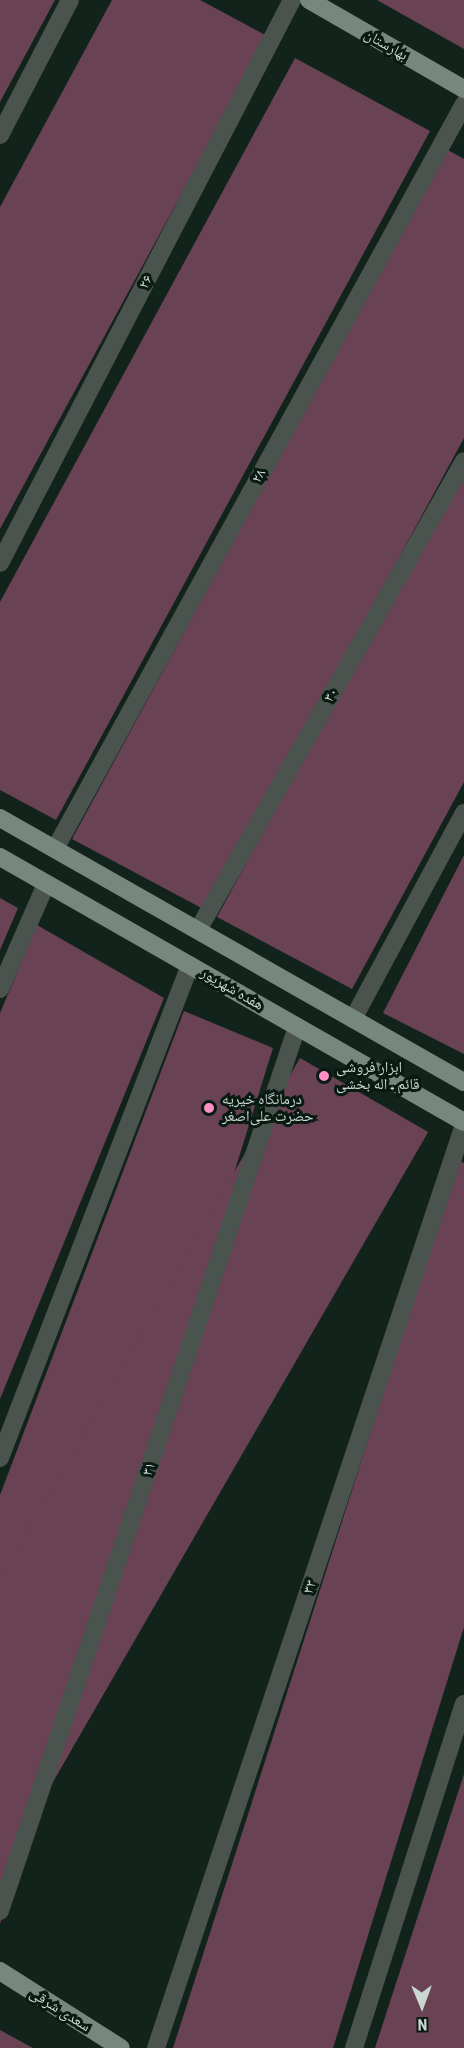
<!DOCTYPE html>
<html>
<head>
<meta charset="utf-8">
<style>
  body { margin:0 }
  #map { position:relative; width:464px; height:2048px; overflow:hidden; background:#12231b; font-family:"Roboto Condensed","Noto Naskh Arabic",sans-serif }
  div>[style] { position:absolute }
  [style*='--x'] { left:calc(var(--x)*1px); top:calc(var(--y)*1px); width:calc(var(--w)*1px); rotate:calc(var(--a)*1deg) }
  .building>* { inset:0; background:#694354; transform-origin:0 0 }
  .minor>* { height:18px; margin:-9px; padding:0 9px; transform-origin:9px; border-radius:9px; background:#4b534f }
  .major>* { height:18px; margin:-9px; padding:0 9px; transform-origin:9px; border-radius:9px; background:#76887e }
  .dots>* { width:16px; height:16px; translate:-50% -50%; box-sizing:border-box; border:3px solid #091a12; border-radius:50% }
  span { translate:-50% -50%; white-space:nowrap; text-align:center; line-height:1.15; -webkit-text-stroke:6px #091a12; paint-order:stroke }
  .street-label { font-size:15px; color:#cbd6d0 }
  .poi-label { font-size:15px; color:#cbd6d0 }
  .left { translate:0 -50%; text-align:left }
  .north { position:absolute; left:392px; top:1976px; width:60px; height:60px; -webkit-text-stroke:4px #091a12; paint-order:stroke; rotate:179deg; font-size:16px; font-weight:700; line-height:24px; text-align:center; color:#cbd6d0 }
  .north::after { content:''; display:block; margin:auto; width:21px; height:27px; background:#cbd6d0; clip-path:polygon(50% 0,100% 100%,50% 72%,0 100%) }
</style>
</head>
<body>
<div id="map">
  <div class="building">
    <i style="clip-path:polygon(0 0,55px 0,0 102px)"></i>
    <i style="clip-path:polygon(112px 0,200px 0,267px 36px,0 529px,0 207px)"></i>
    <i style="clip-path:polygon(377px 0,464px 0,464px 49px)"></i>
    <i style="clip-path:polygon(295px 58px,430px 131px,56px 820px,0 790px,0 602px)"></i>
    <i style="clip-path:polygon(446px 149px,464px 159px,464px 438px,207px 911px,72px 839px)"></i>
    <i style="clip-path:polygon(464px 461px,464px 782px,352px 989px,217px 917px)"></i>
    <i style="clip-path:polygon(464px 855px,464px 1054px,383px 1013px)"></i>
    <i style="clip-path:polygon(0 898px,18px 908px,0 950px)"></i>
    <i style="clip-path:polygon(37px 925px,164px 998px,0 1399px,0 1013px)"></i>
    <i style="clip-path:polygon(184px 1011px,273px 1048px,0 1924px,0 1495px)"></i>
    <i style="left:300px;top:1058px;width:148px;height:940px;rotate:30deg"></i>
    <i style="clip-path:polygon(458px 1160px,464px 1163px,464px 1627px,333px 2048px,173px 2048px)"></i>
    <i style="clip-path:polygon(464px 1774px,464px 2048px,375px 2048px)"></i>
    <i style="clip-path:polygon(0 2030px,33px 2048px,0 2048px)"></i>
  </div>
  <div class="minor">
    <i style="--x:0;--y:135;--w:152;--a:-62.6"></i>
    <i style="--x:0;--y:563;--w:634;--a:-62.59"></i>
    <i style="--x:55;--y:849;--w:850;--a:-61.23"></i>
    <i style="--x:198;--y:930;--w:539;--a:-60.44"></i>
    <i style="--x:0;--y:989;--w:115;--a:-66.3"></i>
    <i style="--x:353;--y:1019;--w:234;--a:-61.7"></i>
    <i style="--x:0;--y:1458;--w:528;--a:-68.92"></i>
    <i style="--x:0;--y:1911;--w:933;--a:-71.43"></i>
    <i style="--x:156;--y:2048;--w:973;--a:-71.55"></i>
    <i style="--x:354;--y:2048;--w:361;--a:-72.3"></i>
  </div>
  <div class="major">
    <i style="--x:309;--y:0;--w:179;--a:29.9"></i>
    <i style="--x:0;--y:818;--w:534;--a:29.64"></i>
    <i style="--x:0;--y:857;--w:534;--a:29.73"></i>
    <i style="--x:0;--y:1971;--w:143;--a:32.5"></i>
  </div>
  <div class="dots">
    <i style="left:324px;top:1076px;background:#fc8fc3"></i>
    <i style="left:209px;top:1108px;background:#fc8fc3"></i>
  </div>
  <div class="street-label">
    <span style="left:386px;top:45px;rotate:30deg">بهارستان</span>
    <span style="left:146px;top:282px;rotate:-63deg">۲۶</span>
    <span style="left:259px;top:476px;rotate:-61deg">۲۸</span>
    <span style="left:331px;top:695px;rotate:-60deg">۳۰</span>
    <span style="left:232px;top:989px;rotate:30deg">هفده شهریور</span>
    <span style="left:149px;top:1469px;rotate:-71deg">۳۱</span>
    <span style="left:310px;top:1587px;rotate:-72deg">۳۳</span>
    <span style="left:60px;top:2010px;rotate:32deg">سعدی شرقی</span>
  </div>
  <div class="poi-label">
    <span class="left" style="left:336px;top:1076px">ابزار فروشی<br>قائم ـ اله بخشی</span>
    <span class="left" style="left:222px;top:1108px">درمانگاه خیریه<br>حضرت علی‌اصغر</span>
  </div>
  <div class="north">N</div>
</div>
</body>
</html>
